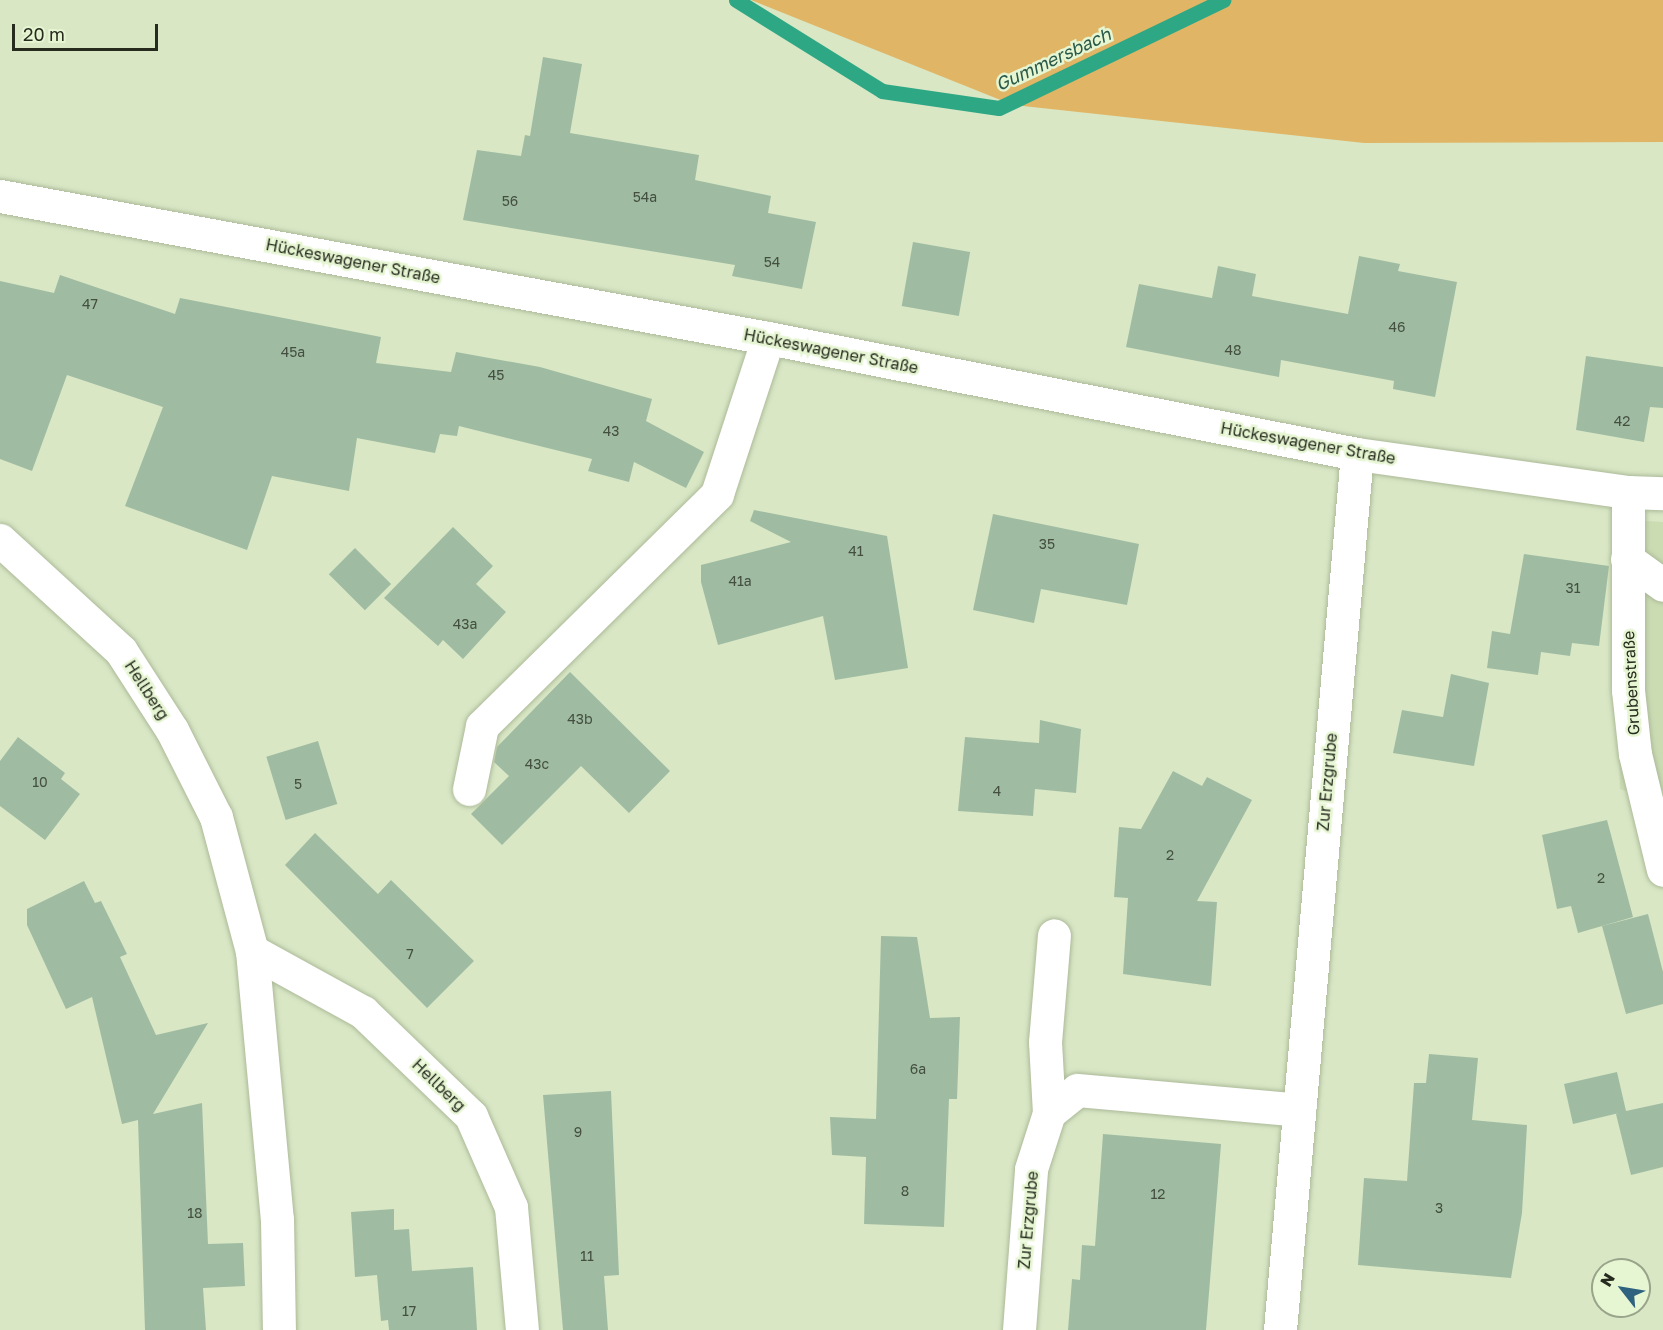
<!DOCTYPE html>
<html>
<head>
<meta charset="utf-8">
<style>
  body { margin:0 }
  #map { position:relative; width:1663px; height:1330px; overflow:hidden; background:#d9e7c5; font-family:"Golos Text",sans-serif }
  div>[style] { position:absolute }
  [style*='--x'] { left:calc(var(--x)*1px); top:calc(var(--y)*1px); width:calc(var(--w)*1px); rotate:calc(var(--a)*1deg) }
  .built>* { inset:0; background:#cbdcb3 }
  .green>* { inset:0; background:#e0b666 }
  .stream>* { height:15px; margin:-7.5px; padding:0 7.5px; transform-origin:7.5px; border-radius:7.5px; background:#2ea785 }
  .building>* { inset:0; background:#9fbca2; transform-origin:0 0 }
  .roads { filter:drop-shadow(0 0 2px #acba99) drop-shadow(0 0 2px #acba99) }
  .minor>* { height:33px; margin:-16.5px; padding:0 16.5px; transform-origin:16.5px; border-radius:16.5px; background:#fff }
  span { translate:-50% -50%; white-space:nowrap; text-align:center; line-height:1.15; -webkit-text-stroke:5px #e6f5d2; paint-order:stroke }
  .number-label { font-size:14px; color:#444f3f }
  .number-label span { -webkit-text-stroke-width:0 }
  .street-label { font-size:16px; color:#262b1e }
  .water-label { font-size:18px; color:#295949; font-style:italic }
  .north { position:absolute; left:1591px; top:1258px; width:60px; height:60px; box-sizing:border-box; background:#e6f5d2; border:2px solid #99a48a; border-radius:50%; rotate:301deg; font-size:16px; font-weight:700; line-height:24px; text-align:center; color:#262b1e }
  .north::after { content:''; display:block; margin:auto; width:21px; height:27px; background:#2e627e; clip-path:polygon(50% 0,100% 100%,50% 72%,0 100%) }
  .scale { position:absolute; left:12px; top:24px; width:146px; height:27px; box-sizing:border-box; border:3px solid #262b1e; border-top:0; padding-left:8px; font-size:18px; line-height:21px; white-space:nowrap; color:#262b1e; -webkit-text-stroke:4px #e6f5d2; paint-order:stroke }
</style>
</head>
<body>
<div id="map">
  <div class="built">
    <i style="clip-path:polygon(1613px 519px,1663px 522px,1663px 803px,1620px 789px)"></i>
  </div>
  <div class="green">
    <i style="clip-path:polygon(751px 0,1663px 0,1663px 142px,1364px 143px,1013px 105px)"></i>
  </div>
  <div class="stream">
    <i style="--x:736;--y:0;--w:172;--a:31.9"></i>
    <i style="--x:882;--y:91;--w:118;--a:8.3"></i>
    <i style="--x:999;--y:108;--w:249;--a:-25.7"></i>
  </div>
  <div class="building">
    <i style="clip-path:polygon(543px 57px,582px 64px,570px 133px,699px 155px,695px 180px,771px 196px,768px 213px,816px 222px,802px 289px,732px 276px,735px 265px,463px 220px,477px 150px,521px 156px,525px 135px,530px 136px)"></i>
    <i style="left:913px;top:242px;width:58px;height:65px;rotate:10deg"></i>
    <i style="clip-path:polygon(1359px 256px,1400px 264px,1398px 271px,1457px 282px,1435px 397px,1393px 389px,1394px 381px,1281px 360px,1279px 377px,1126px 347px,1139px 284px,1212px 298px,1218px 266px,1256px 274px,1252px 296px,1348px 314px)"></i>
    <i style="clip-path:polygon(60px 275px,175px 314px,180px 298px,381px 337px,376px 363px,451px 372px,456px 352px,540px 367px,652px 399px,646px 421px,704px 452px,686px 488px,634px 462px,629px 482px,588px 471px,592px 459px,459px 426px,457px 436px,440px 434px,435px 453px,357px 438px,349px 491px,272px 476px,247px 550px,125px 506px,163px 407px,67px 375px,32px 471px,0 459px,0 281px,54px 293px)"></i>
    <i style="clip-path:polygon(1586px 356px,1663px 367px,1663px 408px,1650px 407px,1644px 442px,1576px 430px)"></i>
    <i style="clip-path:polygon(754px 510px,887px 536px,908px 668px,835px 680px,823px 616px,718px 645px,701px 582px,701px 565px,791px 542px,750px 521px)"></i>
    <i style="clip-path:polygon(993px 514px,1139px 544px,1127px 605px,1041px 589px,1034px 623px,973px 610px)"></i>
    <i style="clip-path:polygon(453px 527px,493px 566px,476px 584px,506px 612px,463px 659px,443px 640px,438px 646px,384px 598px)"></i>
    <i style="left:355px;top:548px;width:51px;height:37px;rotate:45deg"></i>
    <i style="clip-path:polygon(1524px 554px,1609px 566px,1599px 646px,1572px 643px,1570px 656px,1541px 652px,1538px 675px,1487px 668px,1492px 631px,1510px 634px)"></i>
    <i style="clip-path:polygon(570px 672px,670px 771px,629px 813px,581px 766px,502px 845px,471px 814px,509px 776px,494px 762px,497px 747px)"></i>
    <i style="clip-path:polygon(1451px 674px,1489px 683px,1474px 766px,1393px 753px,1402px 710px,1443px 717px)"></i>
    <i style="clip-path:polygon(1040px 720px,1081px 729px,1076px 793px,1035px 789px,1033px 816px,958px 811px,965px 737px,1039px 743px)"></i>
    <i style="clip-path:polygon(18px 737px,65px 773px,61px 779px,80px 794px,45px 840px,0 806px,0 761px)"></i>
    <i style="left:318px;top:741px;width:66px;height:54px;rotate:73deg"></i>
    <i style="clip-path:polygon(1173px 771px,1202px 786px,1207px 777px,1252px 800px,1197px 901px,1217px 902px,1211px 986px,1123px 974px,1128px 898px,1114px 897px,1119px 827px,1141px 829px)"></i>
    <i style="clip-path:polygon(1607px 820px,1633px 917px,1578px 933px,1571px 906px,1557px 909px,1542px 835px)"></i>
    <i style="clip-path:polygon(315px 833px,378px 894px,391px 880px,474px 961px,427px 1008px,285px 865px)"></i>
    <i style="clip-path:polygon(84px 881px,95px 903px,101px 901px,127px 954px,120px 957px,156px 1035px,208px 1023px,153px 1114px,202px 1103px,208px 1244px,243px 1243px,245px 1286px,203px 1288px,206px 1330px,145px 1330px,138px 1120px,122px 1124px,92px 997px,66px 1009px,27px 925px,27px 909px)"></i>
    <i style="clip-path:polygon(1648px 914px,1663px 972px,1663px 1004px,1626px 1014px,1602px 926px)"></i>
    <i style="clip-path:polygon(881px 936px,917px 937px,930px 1018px,960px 1017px,957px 1099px,949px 1099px,944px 1227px,864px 1224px,866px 1157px,832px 1155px,830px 1117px,876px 1119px)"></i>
    <i style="clip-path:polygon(1429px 1054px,1478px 1058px,1472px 1120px,1527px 1125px,1522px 1213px,1511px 1278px,1358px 1265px,1364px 1178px,1407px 1181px,1414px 1083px,1426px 1083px)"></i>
    <i style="clip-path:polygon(1617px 1072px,1626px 1111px,1663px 1103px,1663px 1167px,1631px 1175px,1616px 1114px,1619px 1113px,1573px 1124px,1564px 1084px)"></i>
    <i style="clip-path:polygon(611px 1091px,619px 1275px,604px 1276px,608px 1330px,563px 1330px,543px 1095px)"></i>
    <i style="clip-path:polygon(1103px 1134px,1221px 1144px,1206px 1330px,1068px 1330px,1072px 1279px,1080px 1280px,1082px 1245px,1095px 1246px)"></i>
    <i style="clip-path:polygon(394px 1209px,394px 1230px,409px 1229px,412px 1271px,473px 1267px,477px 1330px,389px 1330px,388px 1320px,381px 1321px,377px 1275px,355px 1277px,351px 1212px)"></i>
  </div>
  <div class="roads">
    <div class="minor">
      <i style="--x:0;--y:196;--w:781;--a:10.48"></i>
      <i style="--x:768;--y:338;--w:600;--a:11.14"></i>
      <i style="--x:1357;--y:454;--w:274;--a:8"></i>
      <i style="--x:1628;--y:492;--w:35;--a:2"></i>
      <i style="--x:1628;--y:492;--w:198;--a:90"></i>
      <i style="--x:1628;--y:690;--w:64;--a:83.8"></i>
      <i style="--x:1635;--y:754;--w:119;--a:76.4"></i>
      <i style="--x:0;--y:540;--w:164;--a:42.5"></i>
      <i style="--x:121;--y:651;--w:94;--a:57.2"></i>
      <i style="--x:172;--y:730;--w:97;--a:63.2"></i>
      <i style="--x:216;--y:817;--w:139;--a:75"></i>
      <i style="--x:252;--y:951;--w:269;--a:84.7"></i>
      <i style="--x:277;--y:1219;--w:111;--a:89"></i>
      <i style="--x:1627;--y:559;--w:44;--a:35.8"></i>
      <i style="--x:469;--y:789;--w:64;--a:-78.3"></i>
      <i style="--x:482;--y:726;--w:330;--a:-44.6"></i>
      <i style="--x:717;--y:494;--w:164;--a:-71.9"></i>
      <i style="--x:252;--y:951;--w:127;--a:28.8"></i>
      <i style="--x:363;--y:1012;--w:150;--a:43.9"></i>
      <i style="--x:471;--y:1116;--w:99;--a:66.3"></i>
      <i style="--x:511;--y:1207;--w:123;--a:84.9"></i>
      <i style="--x:1049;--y:1113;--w:71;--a:-93.2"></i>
      <i style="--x:1045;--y:1042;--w:107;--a:-85.2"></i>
      <i style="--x:1019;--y:1330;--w:161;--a:-85.7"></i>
      <i style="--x:1031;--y:1169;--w:59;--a:-72.2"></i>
      <i style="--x:1049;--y:1113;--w:36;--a:-39"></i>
      <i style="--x:1077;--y:1090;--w:223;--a:5.1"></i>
      <i style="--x:1280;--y:1330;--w:879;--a:-84.98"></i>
    </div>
  </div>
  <div class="number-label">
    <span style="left:645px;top:197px">54a</span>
    <span style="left:510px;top:201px">56</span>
    <span style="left:772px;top:262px">54</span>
    <span style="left:90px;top:304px">47</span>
    <span style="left:1397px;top:327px">46</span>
    <span style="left:1233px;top:350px">48</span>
    <span style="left:293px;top:352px">45a</span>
    <span style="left:496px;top:375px">45</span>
    <span style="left:1622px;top:421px">42</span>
    <span style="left:611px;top:431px">43</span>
    <span style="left:1047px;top:544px">35</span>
    <span style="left:856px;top:551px">41</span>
    <span style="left:740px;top:581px">41a</span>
    <span style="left:1573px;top:588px">31</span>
    <span style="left:465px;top:624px">43a</span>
    <span style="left:580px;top:719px">43b</span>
    <span style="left:537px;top:764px">43c</span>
    <span style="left:40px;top:782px">10</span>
    <span style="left:298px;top:784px">5</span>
    <span style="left:997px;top:791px">4</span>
    <span style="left:1170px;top:855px">2</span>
    <span style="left:1601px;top:878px">2</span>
    <span style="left:410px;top:954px">7</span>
    <span style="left:918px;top:1069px">6a</span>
    <span style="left:578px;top:1132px">9</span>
    <span style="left:905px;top:1191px">8</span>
    <span style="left:1158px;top:1194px">12</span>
    <span style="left:1439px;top:1208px">3</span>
    <span style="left:195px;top:1213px">18</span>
    <span style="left:587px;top:1256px">11</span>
    <span style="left:409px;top:1311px">17</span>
  </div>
  <div class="street-label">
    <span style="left:353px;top:261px;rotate:11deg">Hückeswagener Straße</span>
    <span style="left:831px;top:351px;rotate:11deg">Hückeswagener Straße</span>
    <span style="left:1308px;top:443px;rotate:10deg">Hückeswagener Straße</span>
    <span style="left:1631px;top:683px;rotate:-93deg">Grubenstraße</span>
    <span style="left:147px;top:690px;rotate:57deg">Hellberg</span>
    <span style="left:1327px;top:782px;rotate:-85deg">Zur Erzgrube</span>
    <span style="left:439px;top:1085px;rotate:44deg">Hellberg</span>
    <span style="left:1028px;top:1220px;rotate:-85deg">Zur Erzgrube</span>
  </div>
  <div class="water-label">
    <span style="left:1053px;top:59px;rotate:-25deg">Gummersbach</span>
  </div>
  <div class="north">N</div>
  <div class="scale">20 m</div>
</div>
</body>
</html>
